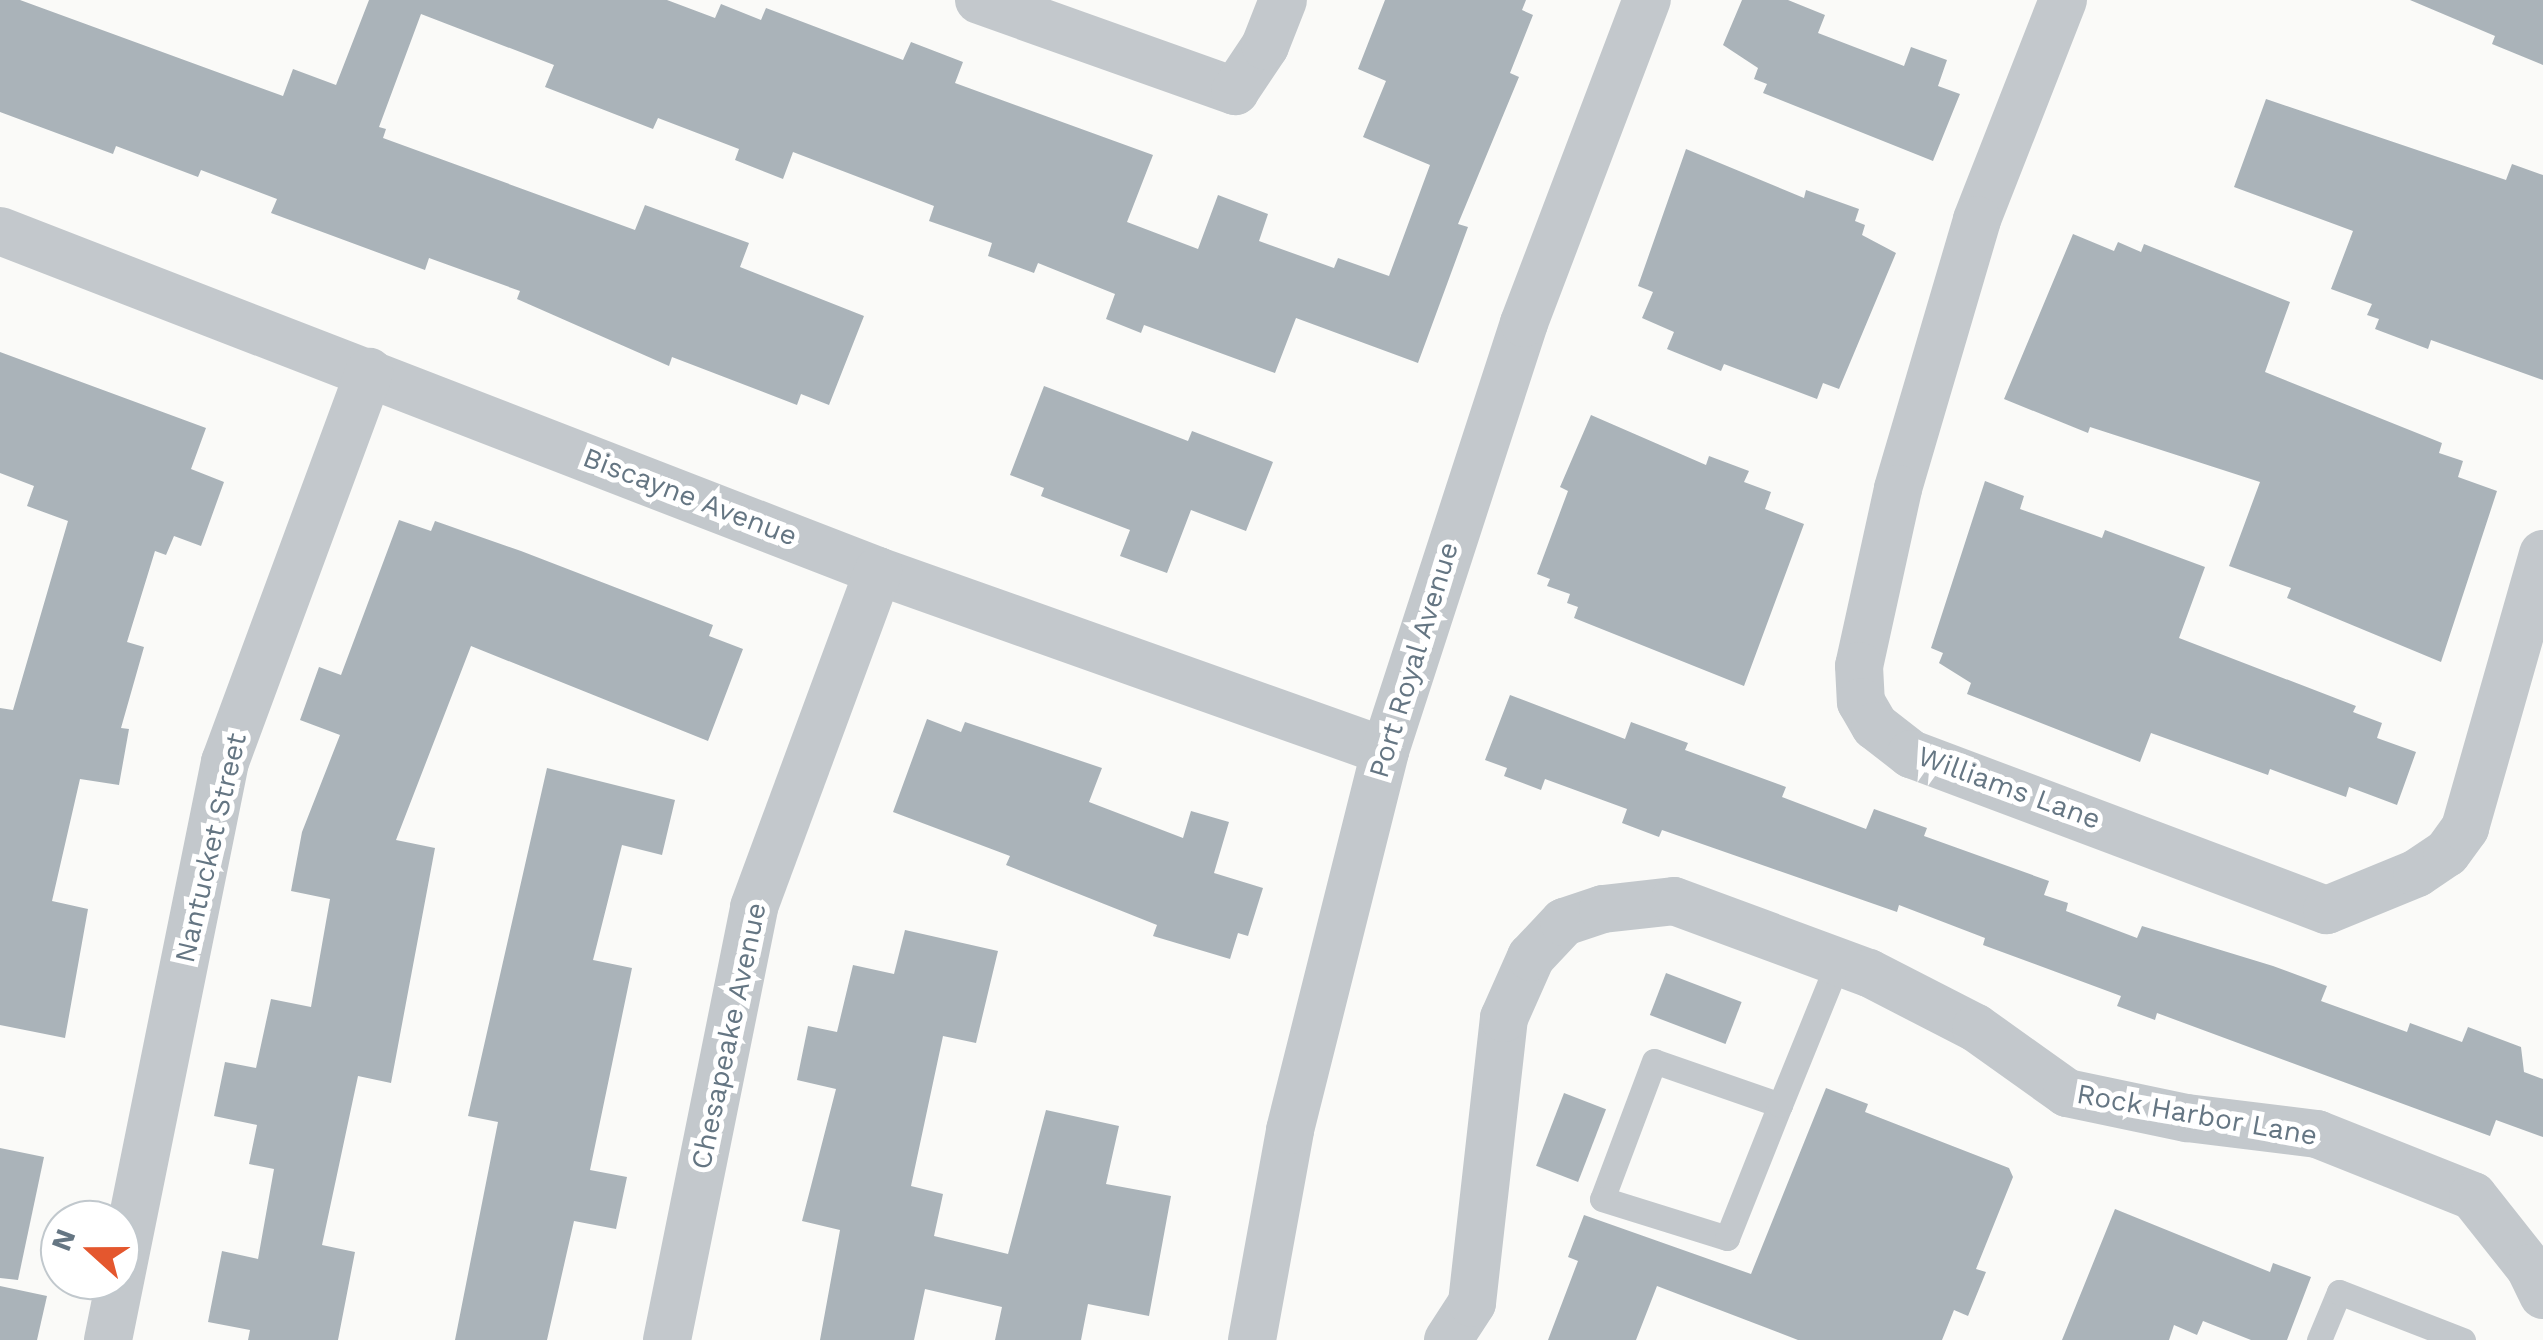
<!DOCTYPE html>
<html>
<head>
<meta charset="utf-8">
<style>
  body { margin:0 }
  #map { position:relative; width:2543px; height:1340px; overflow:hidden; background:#fafaf8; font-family:"Work Sans",sans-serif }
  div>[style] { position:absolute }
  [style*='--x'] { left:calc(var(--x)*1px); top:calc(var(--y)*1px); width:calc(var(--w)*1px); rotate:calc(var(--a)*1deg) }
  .building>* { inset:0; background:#aab3b9; transform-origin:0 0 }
  .service>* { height:25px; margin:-12.5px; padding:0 12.5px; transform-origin:12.5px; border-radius:12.5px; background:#c3c8cc }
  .minor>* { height:48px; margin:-24px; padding:0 24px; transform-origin:24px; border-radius:24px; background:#c3c8cc }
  span { translate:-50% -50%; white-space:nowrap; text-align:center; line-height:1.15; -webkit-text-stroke:10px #fff; paint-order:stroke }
  .street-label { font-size:28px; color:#657683 }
  .north { position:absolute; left:40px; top:1200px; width:100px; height:100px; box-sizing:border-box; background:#fff; border:2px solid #c1c8cd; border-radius:50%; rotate:291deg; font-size:28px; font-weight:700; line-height:40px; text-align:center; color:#657683 }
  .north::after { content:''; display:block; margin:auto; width:35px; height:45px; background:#e4572e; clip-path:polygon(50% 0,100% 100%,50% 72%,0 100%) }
</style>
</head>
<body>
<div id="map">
  <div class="building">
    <i style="clip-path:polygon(0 0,20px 0,283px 96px,293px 69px,336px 85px,369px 0,667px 0,715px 18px,721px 4px,761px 20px,766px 8px,903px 60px,911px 42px,963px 62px,955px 83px,1153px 155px,1127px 222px,1198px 249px,1218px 195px,1268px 214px,1259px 241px,1334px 268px,1338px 258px,1389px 276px,1430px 165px,1363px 137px,1386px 81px,1358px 69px,1385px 0,1526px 0,1522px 10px,1533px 15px,1510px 73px,1519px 77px,1458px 224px,1468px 227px,1418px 363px,1296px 318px,1275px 373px,1144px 325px,1141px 333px,1106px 319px,1115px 294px,1038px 263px,1034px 273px,988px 256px,992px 243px,929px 221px,934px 206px,793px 152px,783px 179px,735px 160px,739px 149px,658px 118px,653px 129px,545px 87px,554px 65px,421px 14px,379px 127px,386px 129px,383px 138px,635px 230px,645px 205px,749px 243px,740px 267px,864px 316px,829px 405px,801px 394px,797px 405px,672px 357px,669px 366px,517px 299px,520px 291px,429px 258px,425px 270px,271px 213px,277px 199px,201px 170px,198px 177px,116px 146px,113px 154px,0 112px)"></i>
    <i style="clip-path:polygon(1742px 0,1788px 0,1825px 15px,1818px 33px,1904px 66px,1911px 47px,1947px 60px,1938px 86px,1960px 94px,1933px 161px,1763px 93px,1767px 84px,1754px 79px,1758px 68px,1723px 45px)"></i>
    <i style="clip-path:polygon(2410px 0,2543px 0,2543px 65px,2492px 44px,2495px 36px)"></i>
    <i style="clip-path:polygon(2266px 99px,2506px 180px,2512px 164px,2543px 175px,2543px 380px,2431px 340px,2428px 349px,2375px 329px,2379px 319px,2367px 315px,2372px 304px,2331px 289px,2353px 231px,2234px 187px)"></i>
    <i style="clip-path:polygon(1686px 149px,1804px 198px,1806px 190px,1859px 209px,1855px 221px,1865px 225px,1862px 235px,1896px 253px,1839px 389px,1823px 383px,1817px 399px,1724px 364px,1721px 371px,1667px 349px,1674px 332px,1642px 318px,1653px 292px,1638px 286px)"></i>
    <i style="clip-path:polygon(2073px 234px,2114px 251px,2118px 242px,2141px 252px,2144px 244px,2290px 302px,2265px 372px,2442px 443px,2439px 453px,2463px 461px,2458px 477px,2497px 491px,2441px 662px,2287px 598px,2291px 588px,2229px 566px,2260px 482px,2090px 427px,2088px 433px,2004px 399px)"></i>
    <i style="clip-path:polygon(0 352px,206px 428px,191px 469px,224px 482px,201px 546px,174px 536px,166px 555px,155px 551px,127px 642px,144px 647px,121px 728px,129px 729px,119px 785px,80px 779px,52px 901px,88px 909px,65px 1038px,0 1025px,0 708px,13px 710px,68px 521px,27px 506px,34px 486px,0 473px)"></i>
    <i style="clip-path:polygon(1044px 386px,1188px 441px,1192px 431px,1273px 462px,1246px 531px,1191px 510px,1167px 573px,1120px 556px,1130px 530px,1041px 496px,1044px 488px,1010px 475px)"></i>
    <i style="clip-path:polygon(1591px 415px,1706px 465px,1709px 456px,1749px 471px,1744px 482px,1771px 492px,1765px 509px,1804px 524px,1744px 686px,1574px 618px,1578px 607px,1567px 603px,1570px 594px,1547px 586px,1550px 579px,1537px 574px,1568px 491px,1560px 487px)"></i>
    <i style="clip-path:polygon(1985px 481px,2024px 496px,2020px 509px,2102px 538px,2105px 530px,2205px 567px,2179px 638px,2356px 706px,2353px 712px,2382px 723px,2377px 738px,2416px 752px,2397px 805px,2349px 787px,2346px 797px,2270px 769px,2268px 775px,2151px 733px,2140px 762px,1967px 694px,1971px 683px,1939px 663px,1943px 653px,1931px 648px)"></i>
    <i style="clip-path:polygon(399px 520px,431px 531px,435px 521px,521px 551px,713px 625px,709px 636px,743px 649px,708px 741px,471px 646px,396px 840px,435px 848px,391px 1083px,358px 1076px,322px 1245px,355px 1252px,338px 1340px,248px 1340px,250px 1330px,208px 1322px,222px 1251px,258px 1259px,274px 1169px,249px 1164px,257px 1125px,214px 1116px,225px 1062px,256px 1068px,271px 999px,311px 1007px,330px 899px,291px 891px,302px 832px,340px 735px,300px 720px,319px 667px,341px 675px)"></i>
    <i style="clip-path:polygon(1510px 695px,1625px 739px,1631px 722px,1688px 743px,1685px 750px,1786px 787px,1782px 797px,1866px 829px,1874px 809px,1927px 828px,1924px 836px,2049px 881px,2044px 895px,2068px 903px,2066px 911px,2137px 938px,2142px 926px,2273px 966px,2327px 986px,2321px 1001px,2407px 1032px,2410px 1023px,2462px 1042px,2468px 1027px,2521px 1047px,2524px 1072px,2543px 1079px,2543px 1137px,2496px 1120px,2490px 1136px,2157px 1013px,2155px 1020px,2117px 1006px,2121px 996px,1983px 945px,1985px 938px,1899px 905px,1897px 912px,1662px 830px,1659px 837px,1622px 823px,1627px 809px,1545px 779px,1541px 790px,1504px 776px,1507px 768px,1485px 760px)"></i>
    <i style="clip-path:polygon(927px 719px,961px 732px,965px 722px,1102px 768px,1089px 802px,1183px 838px,1191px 811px,1229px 822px,1214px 873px,1263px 888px,1248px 936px,1238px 933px,1230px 959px,1153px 936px,1157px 925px,1006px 865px,1010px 856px,893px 812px)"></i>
    <i style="clip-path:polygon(547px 768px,675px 800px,662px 855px,622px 845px,593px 960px,632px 968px,590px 1170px,627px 1177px,616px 1229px,574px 1221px,547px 1340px,455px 1340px,498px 1122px,468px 1116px)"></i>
    <i style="clip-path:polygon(905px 930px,998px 951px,976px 1043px,943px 1036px,911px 1186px,943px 1194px,934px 1236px,1008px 1254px,1046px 1110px,1119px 1126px,1106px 1184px,1171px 1196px,1149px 1316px,1088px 1304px,1081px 1340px,995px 1340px,1002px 1307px,925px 1289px,914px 1340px,820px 1340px,840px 1230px,802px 1221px,836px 1089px,797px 1080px,808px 1026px,837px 1032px,853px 965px,894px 974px)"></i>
    <i style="left:1666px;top:973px;width:81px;height:45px;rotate:21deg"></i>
    <i style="clip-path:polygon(1826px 1088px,1868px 1104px,1865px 1112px,2009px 1168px,2013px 1177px,1976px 1269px,1986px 1272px,1968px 1316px,1954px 1310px,1942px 1340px,1798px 1340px,1657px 1286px,1636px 1340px,1548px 1340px,1578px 1261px,1568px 1257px,1584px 1215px,1751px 1274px)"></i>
    <i style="left:1564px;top:1093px;width:45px;height:78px;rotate:21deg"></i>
    <i style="clip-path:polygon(0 1148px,44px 1157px,18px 1280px,0 1278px)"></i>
    <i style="clip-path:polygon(2115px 1209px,2270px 1272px,2273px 1263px,2311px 1277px,2287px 1340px,2251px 1340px,2203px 1321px,2197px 1335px,2174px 1325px,2169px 1340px,2062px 1340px)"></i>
    <i style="clip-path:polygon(0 1286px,47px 1296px,37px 1340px,0 1340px)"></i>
  </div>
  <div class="service">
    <i style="--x:1780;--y:1105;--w:133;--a:-160.8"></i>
    <i style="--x:1654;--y:1061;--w:147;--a:110.6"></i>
    <i style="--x:1602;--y:1199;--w:131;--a:17.3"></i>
    <i style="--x:1727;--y:1238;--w:143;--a:-68.3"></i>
    <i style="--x:1780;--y:1105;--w:154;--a:-67.9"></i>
    <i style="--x:2319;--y:1340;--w:52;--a:-67.4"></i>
    <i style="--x:2339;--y:1292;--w:133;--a:21.2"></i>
  </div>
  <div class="minor">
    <i style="--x:979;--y:0;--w:272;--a:19.6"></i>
    <i style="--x:1235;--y:91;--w:54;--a:-56.3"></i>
    <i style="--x:1265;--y:46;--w:49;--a:-68.6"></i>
    <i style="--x:2063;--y:0;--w:236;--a:111.4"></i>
    <i style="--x:1977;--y:220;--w:280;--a:106.4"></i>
    <i style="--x:1898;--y:489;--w:181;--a:102.4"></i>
    <i style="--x:1859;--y:666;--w:36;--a:87"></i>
    <i style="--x:1861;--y:702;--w:28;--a:60"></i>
    <i style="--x:1875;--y:726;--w:46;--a:37.9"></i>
    <i style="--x:1911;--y:754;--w:444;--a:20.6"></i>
    <i style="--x:2327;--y:910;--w:97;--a:-22.3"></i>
    <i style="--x:2417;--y:873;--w:36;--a:-34"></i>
    <i style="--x:2447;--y:853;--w:31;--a:-54"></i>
    <i style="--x:2465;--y:828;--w:285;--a:-74.1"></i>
    <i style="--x:0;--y:231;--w:942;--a:21.17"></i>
    <i style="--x:878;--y:571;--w:538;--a:19.55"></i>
    <i style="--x:108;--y:1340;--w:590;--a:-78.56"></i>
    <i style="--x:225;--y:762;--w:416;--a:-69.7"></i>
    <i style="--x:667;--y:1340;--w:442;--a:-78.6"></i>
    <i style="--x:754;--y:907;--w:358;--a:-69.7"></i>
    <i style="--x:1252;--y:1340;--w:213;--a:-79.7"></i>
    <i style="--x:1290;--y:1130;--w:391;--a:-75.9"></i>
    <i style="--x:1385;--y:751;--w:450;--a:-72"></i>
    <i style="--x:1524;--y:323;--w:346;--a:-69.2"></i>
    <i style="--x:1448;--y:1340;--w:44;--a:-57"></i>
    <i style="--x:1472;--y:1303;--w:287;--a:-83.6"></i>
    <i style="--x:1504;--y:1018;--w:67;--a:-66.1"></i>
    <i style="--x:1531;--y:957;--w:48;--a:-46.7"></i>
    <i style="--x:1564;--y:922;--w:41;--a:-18.4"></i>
    <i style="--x:1603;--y:909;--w:71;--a:-6.4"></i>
    <i style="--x:1674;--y:901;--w:208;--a:20.3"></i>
    <i style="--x:1869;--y:973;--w:120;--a:27.2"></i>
    <i style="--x:1976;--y:1028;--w:112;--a:35.5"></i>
    <i style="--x:2067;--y:1093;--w:123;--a:11.8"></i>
    <i style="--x:2187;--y:1118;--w:131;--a:7"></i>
    <i style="--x:2317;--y:1134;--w:168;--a:21.7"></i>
    <i style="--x:2473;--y:1196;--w:92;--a:51.6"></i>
    <i style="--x:2530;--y:1268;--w:30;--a:64"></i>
  </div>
  <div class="street-label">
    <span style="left:690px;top:497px;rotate:21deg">Biscayne Avenue</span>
    <span style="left:1414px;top:660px;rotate:-73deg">Port Royal Avenue</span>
    <span style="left:2009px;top:788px;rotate:20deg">Williams Lane</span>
    <span style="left:211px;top:848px;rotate:-77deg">Nantucket Street</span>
    <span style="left:729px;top:1036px;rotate:-78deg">Chesapeake Avenue</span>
    <span style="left:2197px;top:1115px;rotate:10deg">Rock Harbor Lane</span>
  </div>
  <div class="north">N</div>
</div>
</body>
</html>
